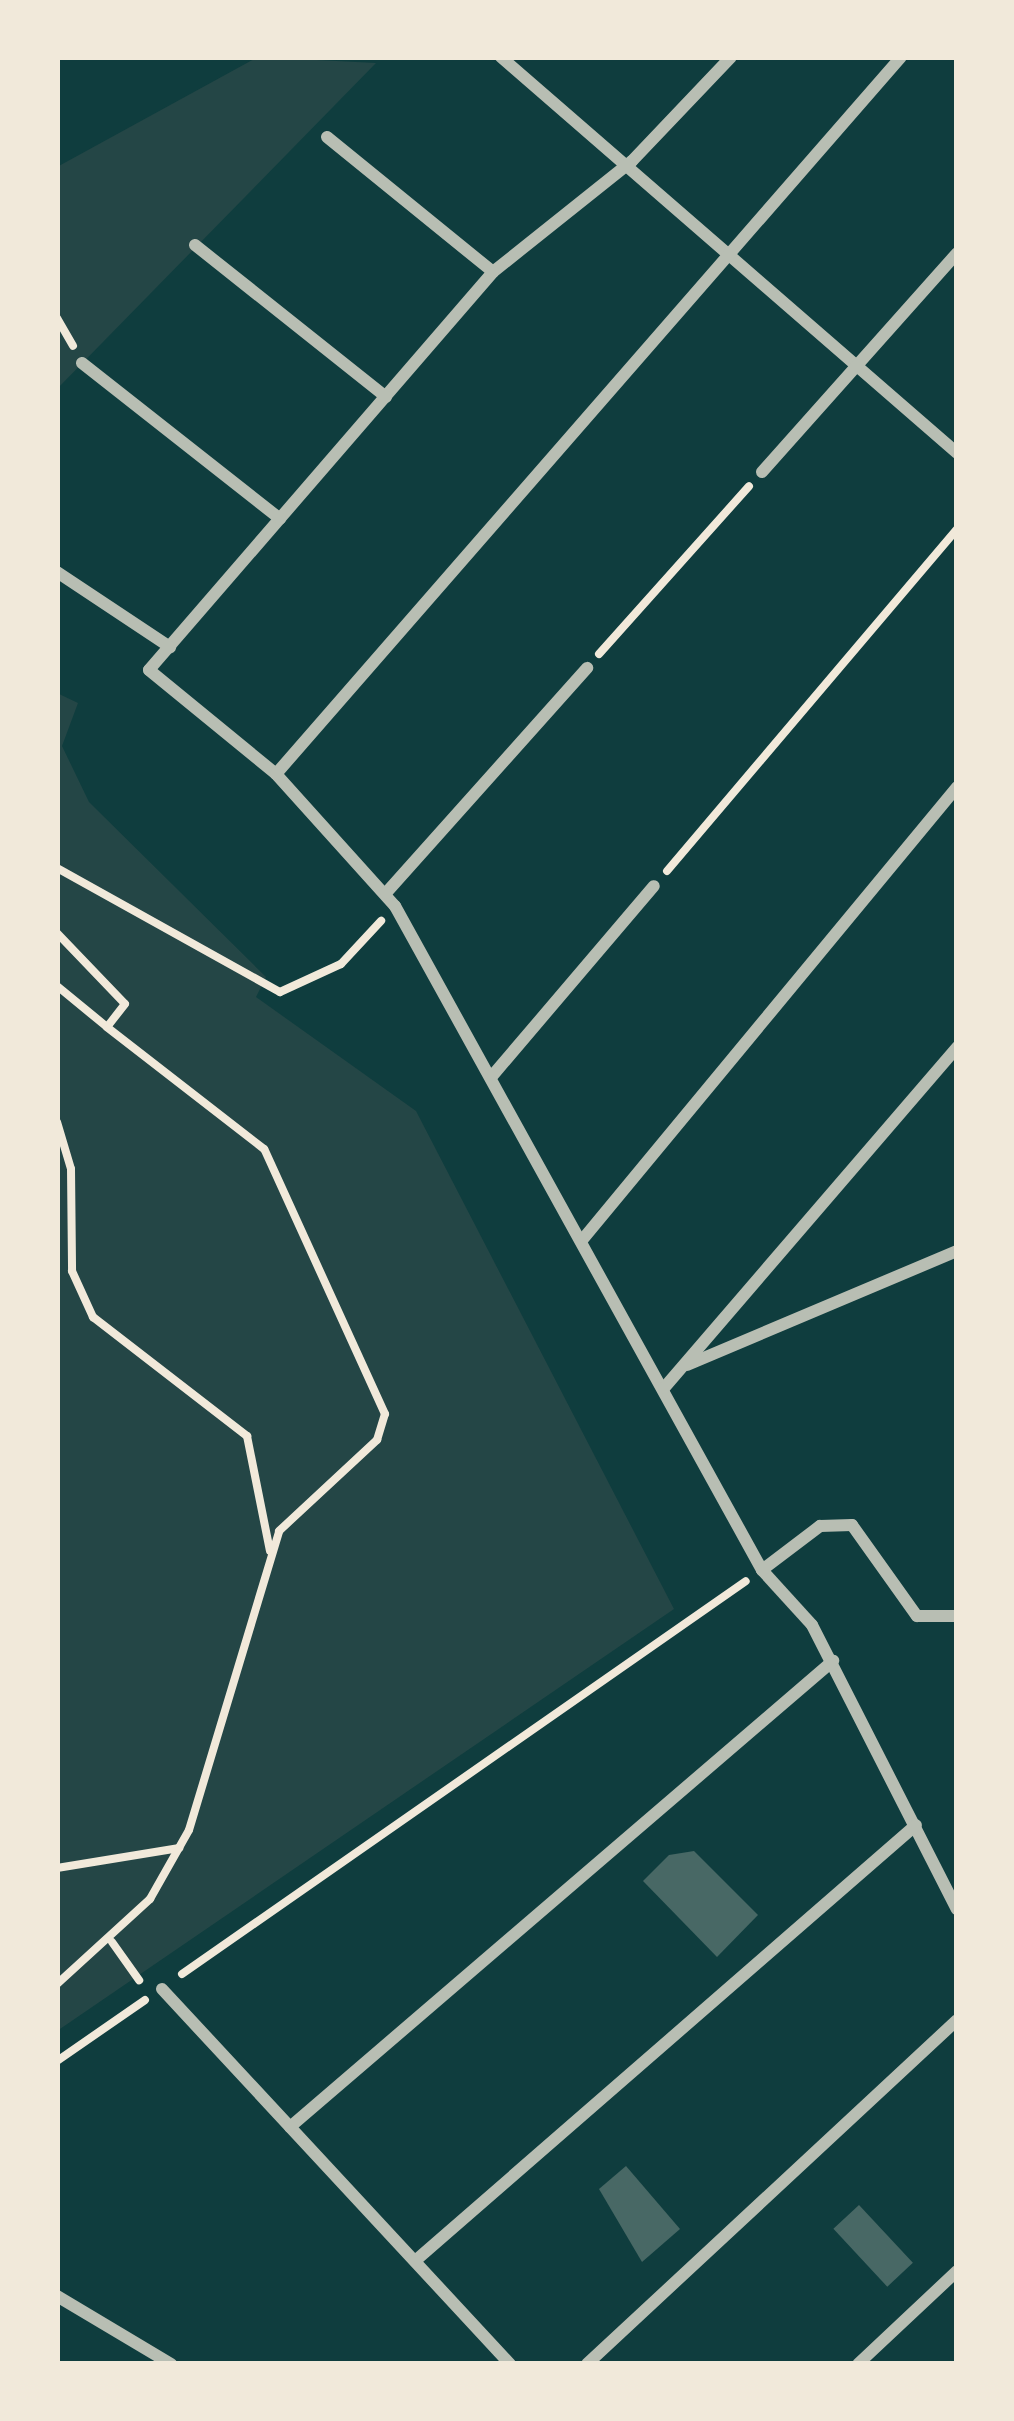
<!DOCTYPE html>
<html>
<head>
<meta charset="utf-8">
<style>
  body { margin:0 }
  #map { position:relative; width:1014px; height:2421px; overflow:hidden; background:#0f3d3e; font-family:"Exo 2",sans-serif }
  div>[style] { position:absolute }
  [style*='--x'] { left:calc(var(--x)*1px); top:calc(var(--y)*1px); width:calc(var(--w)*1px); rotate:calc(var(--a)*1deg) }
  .green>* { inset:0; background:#244646 }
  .building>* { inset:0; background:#486865; transform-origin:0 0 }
  .path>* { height:8px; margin:-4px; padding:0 4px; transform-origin:4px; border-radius:4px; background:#f1e9da }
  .minor>* { height:12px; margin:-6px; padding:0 6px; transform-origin:6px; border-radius:6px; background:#b8beb3 }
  span { translate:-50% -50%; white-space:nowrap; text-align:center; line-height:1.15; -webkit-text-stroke:10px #f1e9da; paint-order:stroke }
  .frame { position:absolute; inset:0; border:60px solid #f1e9da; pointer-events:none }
</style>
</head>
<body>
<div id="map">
  <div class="green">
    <i style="clip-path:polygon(258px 57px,376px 63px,57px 389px,57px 167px)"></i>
    <i style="clip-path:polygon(57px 693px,78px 703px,62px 746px,89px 802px,266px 977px,256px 997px,416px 1111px,674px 1609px,57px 2031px)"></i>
  </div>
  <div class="building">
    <i style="clip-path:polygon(694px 1851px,758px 1915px,717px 1957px,643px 1881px,669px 1855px)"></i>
    <i style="clip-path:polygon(626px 2166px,680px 2229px,642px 2262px,599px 2189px)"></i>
    <i style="left:859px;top:2205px;width:79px;height:35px;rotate:47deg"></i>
  </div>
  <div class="path">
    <i style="--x:57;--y:318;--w:32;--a:60"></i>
    <i style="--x:599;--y:654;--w:225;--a:-48.2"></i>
    <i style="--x:57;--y:868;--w:255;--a:29.1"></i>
    <i style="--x:280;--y:992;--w:67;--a:-24.7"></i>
    <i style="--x:341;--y:964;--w:59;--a:-47.1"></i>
    <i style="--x:667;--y:871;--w:448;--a:-49.7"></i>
    <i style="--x:57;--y:933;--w:98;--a:46.2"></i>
    <i style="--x:125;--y:1004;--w:29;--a:128"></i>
    <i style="--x:107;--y:1027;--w:65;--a:-140.6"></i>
    <i style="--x:57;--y:1122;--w:49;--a:73.4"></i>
    <i style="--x:71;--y:1169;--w:102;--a:89.4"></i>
    <i style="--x:72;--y:1271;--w:51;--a:65.5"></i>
    <i style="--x:93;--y:1317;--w:195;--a:37.7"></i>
    <i style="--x:247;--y:1436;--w:117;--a:78.7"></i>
    <i style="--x:57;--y:1868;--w:124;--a:-9.3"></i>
    <i style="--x:112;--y:1942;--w:47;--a:54.6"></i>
    <i style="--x:182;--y:1974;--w:687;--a:-34.87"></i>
    <i style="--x:57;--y:1984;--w:126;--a:-42.4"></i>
    <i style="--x:150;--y:1899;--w:79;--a:-60.5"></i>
    <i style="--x:189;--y:1830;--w:312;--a:-73.2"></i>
    <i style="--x:279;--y:1531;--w:134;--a:-42.9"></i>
    <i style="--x:377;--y:1440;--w:27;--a:-73"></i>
    <i style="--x:385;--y:1414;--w:291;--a:-114.5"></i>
    <i style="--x:264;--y:1149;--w:199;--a:-142.2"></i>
    <i style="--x:57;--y:2061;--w:107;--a:-34.7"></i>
  </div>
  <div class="minor">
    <i style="--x:501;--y:57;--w:604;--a:40.97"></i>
    <i style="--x:731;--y:57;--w:144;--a:133.6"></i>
    <i style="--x:632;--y:161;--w:178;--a:141.4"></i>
    <i style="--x:493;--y:272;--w:526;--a:130.84"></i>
    <i style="--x:149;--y:670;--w:164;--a:39.3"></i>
    <i style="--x:276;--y:774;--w:178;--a:48"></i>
    <i style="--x:395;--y:906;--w:759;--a:61.07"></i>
    <i style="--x:762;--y:1570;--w:74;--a:47.7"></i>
    <i style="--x:812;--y:1625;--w:319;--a:63"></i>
    <i style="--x:327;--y:137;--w:214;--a:39.1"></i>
    <i style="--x:195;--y:245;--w:244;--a:38.5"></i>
    <i style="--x:82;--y:363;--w:252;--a:38.2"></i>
    <i style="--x:762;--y:472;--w:293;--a:-48.3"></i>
    <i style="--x:57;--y:572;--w:136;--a:33.6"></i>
    <i style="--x:276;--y:774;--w:951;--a:-48.92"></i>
    <i style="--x:386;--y:893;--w:302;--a:-48.2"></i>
    <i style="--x:493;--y:1075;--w:248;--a:-49.6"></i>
    <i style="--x:583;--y:1239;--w:587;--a:-50.39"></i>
    <i style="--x:687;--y:1365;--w:293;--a:-22.9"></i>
    <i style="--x:664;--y:1388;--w:450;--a:-49.3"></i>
    <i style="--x:762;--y:1570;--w:73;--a:-37.2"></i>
    <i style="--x:820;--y:1526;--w:32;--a:-2"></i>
    <i style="--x:852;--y:1525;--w:112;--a:54.5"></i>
    <i style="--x:917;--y:1616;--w:40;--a:0"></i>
    <i style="--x:162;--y:1989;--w:512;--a:47.14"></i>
    <i style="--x:290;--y:2127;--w:716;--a:-40.64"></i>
    <i style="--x:415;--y:2261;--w:664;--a:-41.03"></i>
    <i style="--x:57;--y:2296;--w:133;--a:30.8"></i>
    <i style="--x:587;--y:2364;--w:505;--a:-42.91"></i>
    <i style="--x:858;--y:2364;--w:136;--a:-43.2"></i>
  </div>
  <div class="frame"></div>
</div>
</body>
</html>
